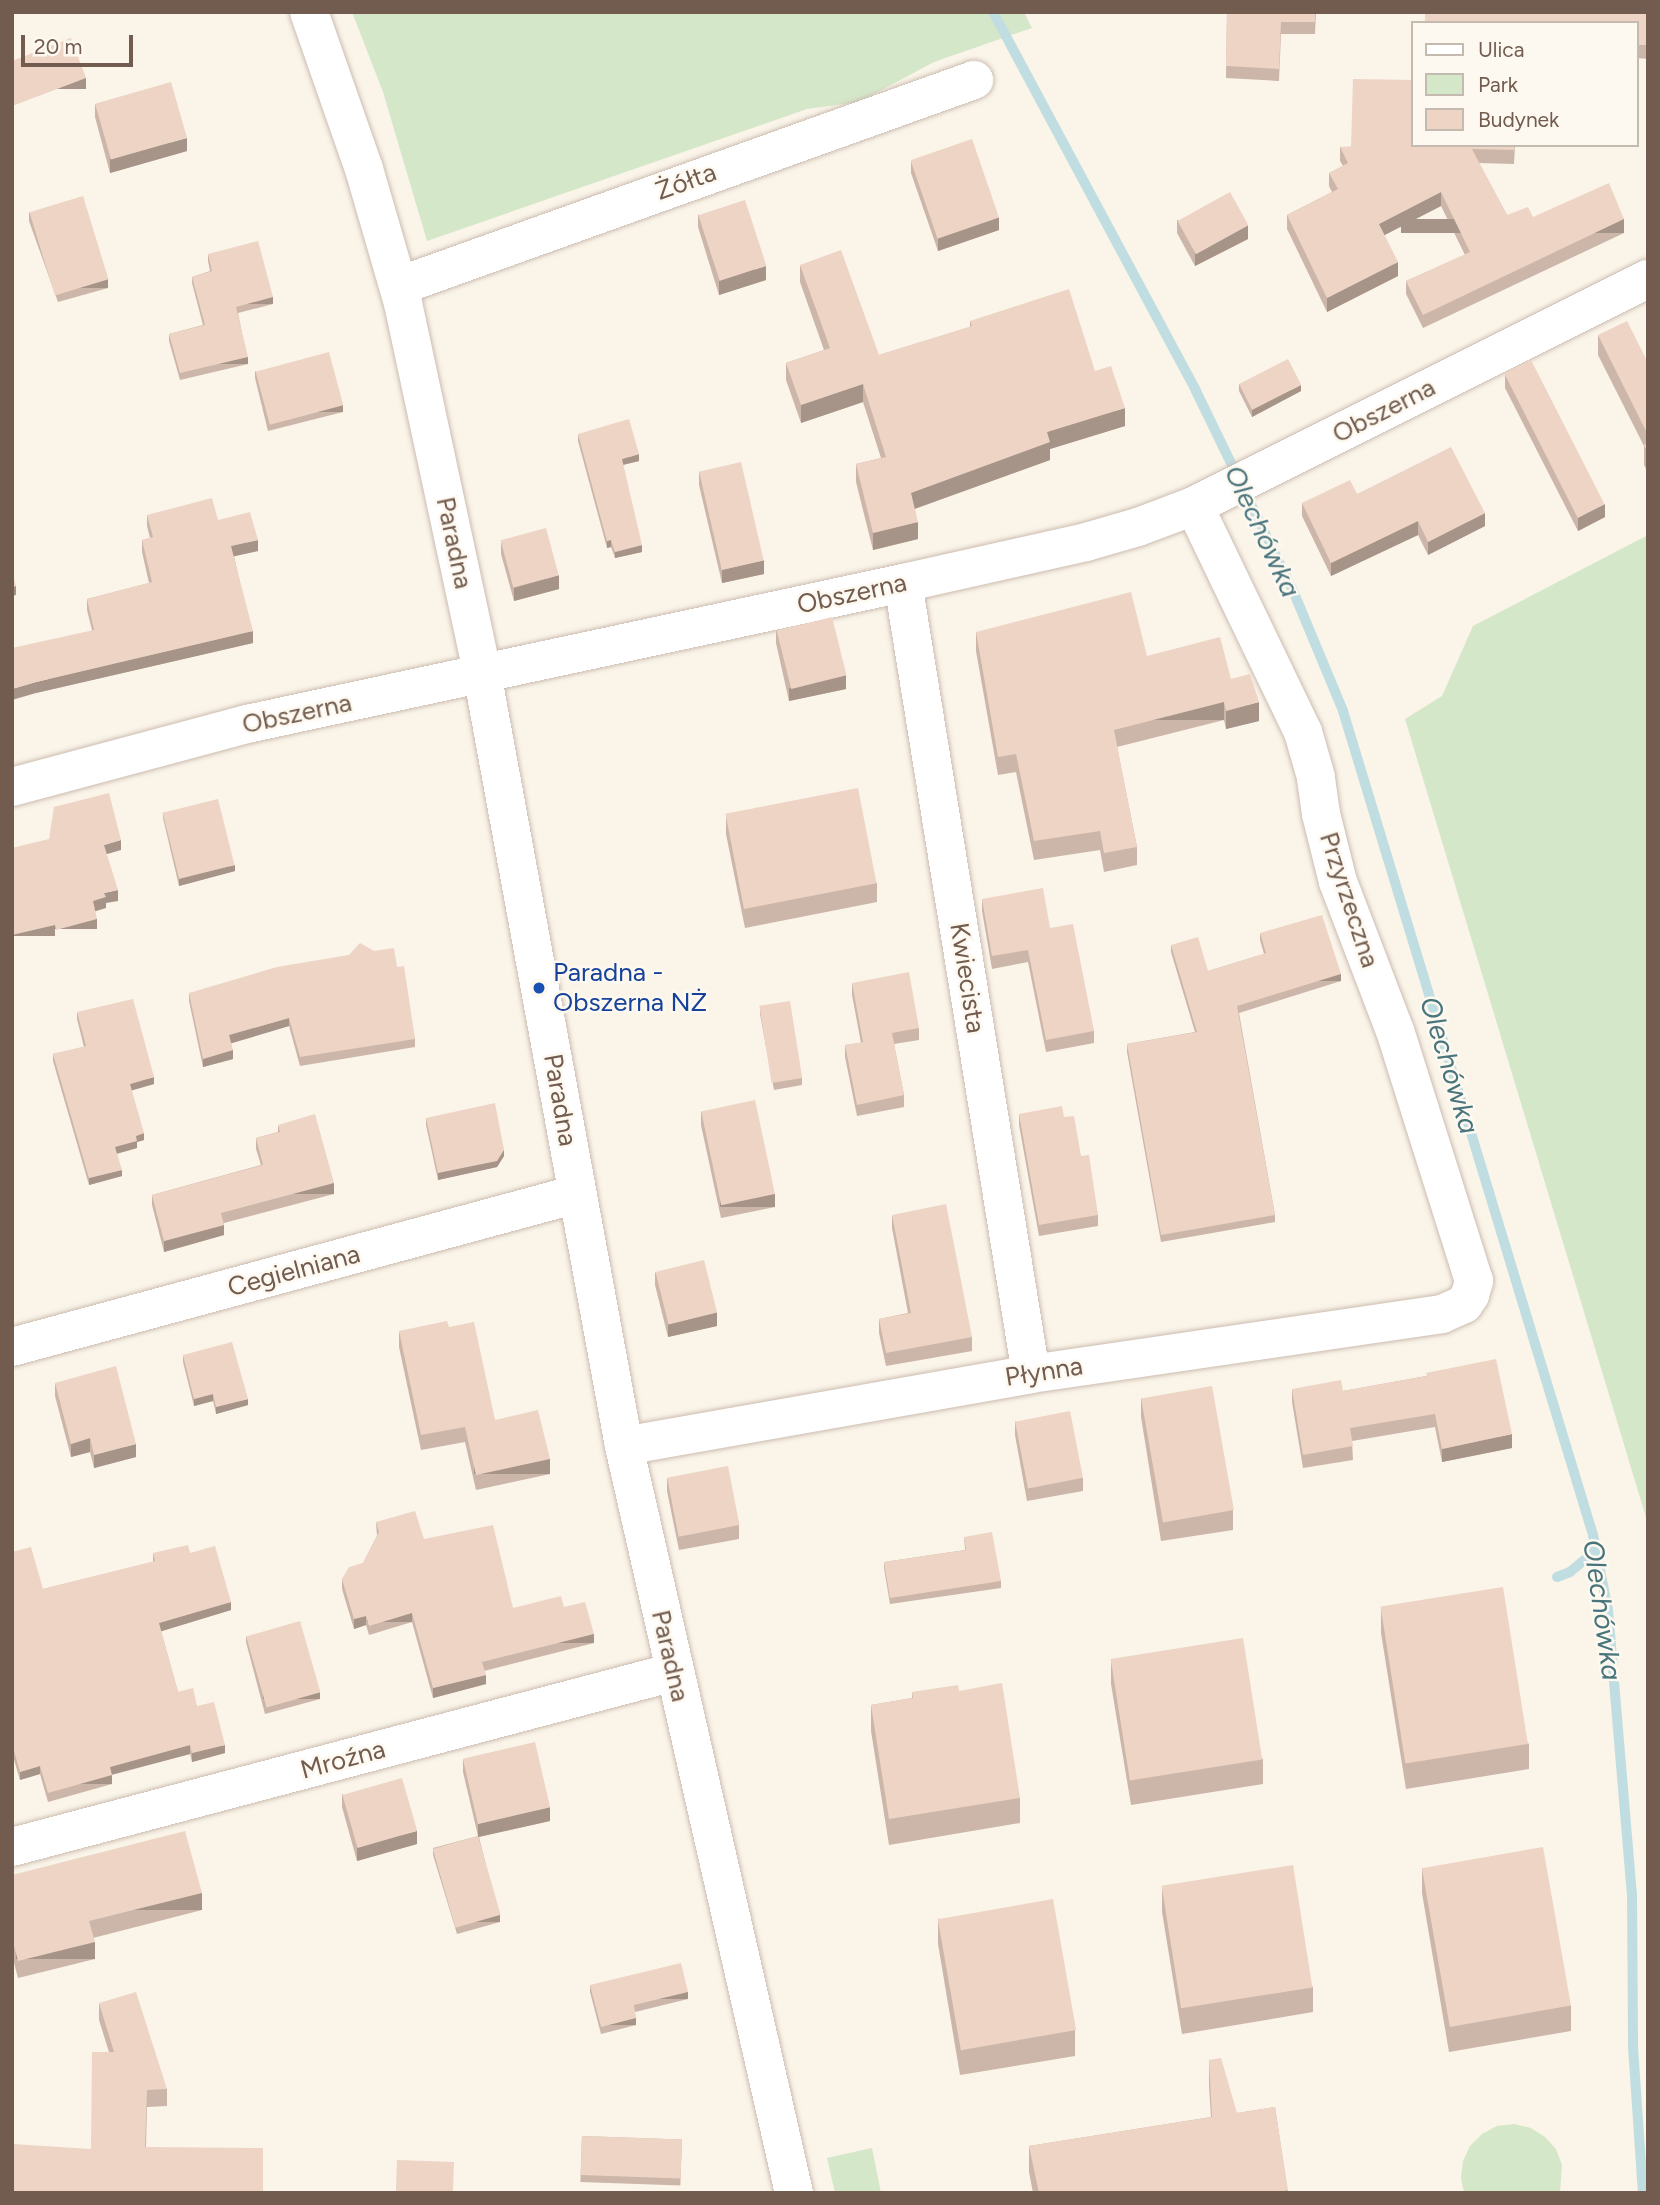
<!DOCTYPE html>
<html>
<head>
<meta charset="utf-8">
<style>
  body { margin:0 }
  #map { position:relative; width:1660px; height:2205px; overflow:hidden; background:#faf4e9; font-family:Figtree,sans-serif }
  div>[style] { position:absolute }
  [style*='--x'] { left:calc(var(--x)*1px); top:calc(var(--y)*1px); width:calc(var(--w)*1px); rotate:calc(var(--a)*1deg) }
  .green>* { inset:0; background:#d5e7c9 }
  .stream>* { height:10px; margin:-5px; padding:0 5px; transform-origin:5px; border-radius:5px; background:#c0dee2 }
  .roads { filter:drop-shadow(0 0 2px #ccbcb0) drop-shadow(0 0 2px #ccbcb0) }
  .minor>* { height:38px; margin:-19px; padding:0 19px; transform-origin:19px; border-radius:19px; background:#fff }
  .wall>* { inset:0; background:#ccb6a9; transform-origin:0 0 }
  .shaded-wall>* { inset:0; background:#a69489; transform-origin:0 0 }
  .building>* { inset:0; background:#edd4c4; transform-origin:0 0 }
  .dots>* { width:19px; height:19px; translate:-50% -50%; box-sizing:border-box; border:4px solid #fdf8f0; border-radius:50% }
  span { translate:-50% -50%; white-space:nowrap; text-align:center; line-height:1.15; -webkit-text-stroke:5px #fdf8f0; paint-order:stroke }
  .street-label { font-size:26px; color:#725c4f }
  .transit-label { font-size:26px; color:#164399 }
  .left { translate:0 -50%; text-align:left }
  .water-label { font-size:28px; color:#48747c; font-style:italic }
  .frame { position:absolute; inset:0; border:14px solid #725c4f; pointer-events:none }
  .legend { position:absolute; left:1411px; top:21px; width:228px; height:126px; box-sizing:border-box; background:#fdf8f0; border:2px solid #c5bab0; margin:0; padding:9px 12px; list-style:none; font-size:21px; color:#725c4f }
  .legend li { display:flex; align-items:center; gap:14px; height:35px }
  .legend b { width:35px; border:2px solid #c5bab0 }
  .scale { position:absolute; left:21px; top:35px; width:112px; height:32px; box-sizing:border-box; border:4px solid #725c4f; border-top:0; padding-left:9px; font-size:21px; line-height:24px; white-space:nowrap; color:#725c4f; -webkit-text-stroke:5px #fdf8f0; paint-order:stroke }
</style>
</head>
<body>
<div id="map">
  <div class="green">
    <i style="clip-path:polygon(352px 12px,1024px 12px,1032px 28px,934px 62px,859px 102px,807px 109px,427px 241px,383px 92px)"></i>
    <i style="clip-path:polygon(1648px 535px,1648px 1524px,1405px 719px,1442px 696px,1473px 626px)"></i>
    <i style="clip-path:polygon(1514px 2124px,1531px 2128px,1545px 2137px,1556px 2149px,1562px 2165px,1560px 2193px,1464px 2193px,1461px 2178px,1463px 2161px,1470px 2146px,1482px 2134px,1497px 2126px)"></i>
    <i style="clip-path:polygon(872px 2148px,881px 2193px,835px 2193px,827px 2158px)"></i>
  </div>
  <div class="stream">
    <i style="--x:993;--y:12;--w:430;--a:61.8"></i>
    <i style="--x:1196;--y:391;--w:225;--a:64.1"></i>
    <i style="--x:1294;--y:593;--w:128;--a:67.4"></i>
    <i style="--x:1343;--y:711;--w:861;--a:73.12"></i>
    <i style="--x:1593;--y:1535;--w:76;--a:78.7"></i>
    <i style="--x:1608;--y:1610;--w:284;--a:85.2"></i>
    <i style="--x:1632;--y:1893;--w:154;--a:89.6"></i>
    <i style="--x:1633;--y:2047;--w:146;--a:86.1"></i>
    <i style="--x:1557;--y:1577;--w:14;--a:-21"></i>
    <i style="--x:1570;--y:1572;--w:33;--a:-40"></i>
  </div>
  <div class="roads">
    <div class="minor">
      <i style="--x:309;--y:12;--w:166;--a:70.7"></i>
      <i style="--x:364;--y:169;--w:140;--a:73.8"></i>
      <i style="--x:403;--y:303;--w:378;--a:77.9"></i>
      <i style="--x:482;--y:673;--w:786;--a:79.59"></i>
      <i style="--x:624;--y:1446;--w:766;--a:77.18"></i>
      <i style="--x:399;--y:286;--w:611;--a:-19.71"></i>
      <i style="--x:903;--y:583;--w:801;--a:80.81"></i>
      <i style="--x:12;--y:787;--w:243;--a:-15"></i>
      <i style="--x:247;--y:724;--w:671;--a:-12.13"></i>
      <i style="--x:903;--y:583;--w:188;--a:-12.6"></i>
      <i style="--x:1086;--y:542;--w:54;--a:-16.1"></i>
      <i style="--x:1138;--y:527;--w:60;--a:-20.6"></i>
      <i style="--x:1194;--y:506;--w:508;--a:-26.57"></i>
      <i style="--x:12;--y:1347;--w:585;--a:-15.15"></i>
      <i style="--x:624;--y:1446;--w:413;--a:-10"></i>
      <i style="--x:1031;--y:1374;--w:415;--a:-8.3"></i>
      <i style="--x:1442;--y:1314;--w:24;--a:-24"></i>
      <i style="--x:1464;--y:1304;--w:11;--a:-56"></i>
      <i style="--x:1470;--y:1295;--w:15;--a:-74"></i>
      <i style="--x:1474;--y:1281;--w:262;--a:-107.5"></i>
      <i style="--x:1395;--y:1031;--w:160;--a:-110.9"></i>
      <i style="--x:1338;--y:882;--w:70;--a:-104"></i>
      <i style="--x:1321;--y:814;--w:37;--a:-98"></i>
      <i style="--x:1316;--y:777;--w:47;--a:-106.1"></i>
      <i style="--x:1303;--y:732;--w:251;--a:-115.7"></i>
      <i style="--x:12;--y:1847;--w:685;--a:-14.81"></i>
    </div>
  </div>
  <div class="wall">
    <i style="clip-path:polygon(1227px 12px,1316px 12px,1315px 34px,1281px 34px,1279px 81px,1226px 78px)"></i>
    <i style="clip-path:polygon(1648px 12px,1648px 59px,1637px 58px,1637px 23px)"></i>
    <i style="clip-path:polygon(95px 104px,187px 151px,110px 173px,95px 117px)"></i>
    <i style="clip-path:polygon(1413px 145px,1515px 145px,1514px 164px,1479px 163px,1507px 215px,1533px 217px,1624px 233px,1423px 328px,1406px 294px,1406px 281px,1465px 255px,1441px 206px,1384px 235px,1398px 276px,1327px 312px,1287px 229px,1287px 215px,1332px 192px,1329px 186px,1329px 173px,1343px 166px,1340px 161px,1340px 147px)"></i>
    <i style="clip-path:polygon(911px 160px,999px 230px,938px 251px,911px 173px)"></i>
    <i style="clip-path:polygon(29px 212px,108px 288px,58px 302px,29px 221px)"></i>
    <i style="clip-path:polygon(698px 214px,766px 280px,719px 295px,698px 227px)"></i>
    <i style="clip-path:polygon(1177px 220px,1248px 239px,1195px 266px,1177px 233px)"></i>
    <i style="clip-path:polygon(208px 254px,273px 304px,238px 313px,248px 364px,180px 380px,169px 341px,169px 334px,203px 325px,192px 283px,192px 277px,210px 271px,208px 261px)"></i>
    <i style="clip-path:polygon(800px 265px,879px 355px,970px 327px,970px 321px,1095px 371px,1125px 426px,1050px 449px,1050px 460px,915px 509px,918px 539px,873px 550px,856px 482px,856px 464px,881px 458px,863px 402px,801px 423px,786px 380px,786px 363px,824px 350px,800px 282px)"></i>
    <i style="clip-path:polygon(1598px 335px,1648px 363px,1648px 473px,1644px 465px,1644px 446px,1598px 355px)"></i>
    <i style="clip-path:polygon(255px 371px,343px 412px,268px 431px,255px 378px)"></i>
    <i style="clip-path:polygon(1505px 374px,1605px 517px,1578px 531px,1505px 388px)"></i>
    <i style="clip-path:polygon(1239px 384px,1301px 391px,1252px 417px,1239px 391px)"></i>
    <i style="clip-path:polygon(578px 434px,639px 461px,623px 465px,642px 552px,615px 558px,611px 547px,607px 548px,578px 441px)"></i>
    <i style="clip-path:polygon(699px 471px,764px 574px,722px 583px,699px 485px)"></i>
    <i style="clip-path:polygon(1357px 494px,1485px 526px,1428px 555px,1418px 535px,1331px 576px,1302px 516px,1302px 503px)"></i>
    <i style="clip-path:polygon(147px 515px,218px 520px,258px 551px,234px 556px,253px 643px,36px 693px,92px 630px,87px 610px,87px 599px,149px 583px,142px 552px,142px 540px,150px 538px,147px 526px)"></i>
    <i style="clip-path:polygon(501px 541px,559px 589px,514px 601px,501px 554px)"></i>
    <i style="clip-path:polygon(776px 630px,846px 689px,789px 701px,776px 643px)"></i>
    <i style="clip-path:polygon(976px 632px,1147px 656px,1231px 679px,1259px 721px,1226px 729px,1224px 720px,1117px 747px,1137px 847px,1137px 865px,1104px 872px,1100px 850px,1034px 860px,1016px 772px,998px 775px,976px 651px)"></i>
    <i style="clip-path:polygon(163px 812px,235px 871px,179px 886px,163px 818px)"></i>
    <i style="clip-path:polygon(726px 814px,877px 883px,877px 902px,745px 928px,726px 834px)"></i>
    <i style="clip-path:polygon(982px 899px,1050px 928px,1094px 1031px,1094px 1043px,1046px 1052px,1028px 962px,992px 969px,982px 911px)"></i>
    <i style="clip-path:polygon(1260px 933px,1341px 981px,1239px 1013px,1275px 1215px,1275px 1222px,1161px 1242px,1127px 1052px,1127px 1044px,1195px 1032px,1171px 952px,1171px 945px,1208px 971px,1264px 954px,1260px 940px)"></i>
    <i style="clip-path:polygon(397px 967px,415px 1039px,415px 1047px,300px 1066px,289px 1026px,231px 1043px,233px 1059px,203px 1067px,189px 1001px,189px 993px)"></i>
    <i style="clip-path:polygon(852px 983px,919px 1028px,919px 1040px,894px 1044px,904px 1095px,904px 1107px,857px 1116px,845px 1057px,845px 1045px,861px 1043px,852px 995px)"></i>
    <i style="clip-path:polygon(760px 1007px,802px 1078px,802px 1085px,774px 1090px,760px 1014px)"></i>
    <i style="clip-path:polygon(77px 1012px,154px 1084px,131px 1090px,144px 1140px,137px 1142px,137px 1148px,117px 1154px,122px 1176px,89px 1185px,53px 1061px,53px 1054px,84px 1047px,77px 1019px)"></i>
    <i style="clip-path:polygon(701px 1111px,775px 1207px,721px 1218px,701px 1125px)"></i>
    <i style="clip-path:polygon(1019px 1114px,1064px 1117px,1081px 1156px,1098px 1215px,1098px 1226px,1039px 1236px,1019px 1125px)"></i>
    <i style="clip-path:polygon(426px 1118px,504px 1156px,497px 1167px,438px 1180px,426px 1125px)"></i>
    <i style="clip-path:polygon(278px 1125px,334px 1194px,224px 1223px,224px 1235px,164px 1252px,152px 1205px,152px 1195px,261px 1165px,256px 1149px,256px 1138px,278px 1132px)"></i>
    <i style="clip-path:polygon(892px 1215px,972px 1337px,972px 1351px,886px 1366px,879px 1333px,879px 1319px,908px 1313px,892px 1228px)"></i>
    <i style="clip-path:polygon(655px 1272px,717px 1326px,668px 1337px,655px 1285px)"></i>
    <i style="clip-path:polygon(449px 1327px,495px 1420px,550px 1474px,476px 1490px,465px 1442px,421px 1450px,399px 1347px,399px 1331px)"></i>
    <i style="clip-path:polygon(183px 1355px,248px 1405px,216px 1414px,213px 1401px,194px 1406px,183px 1362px)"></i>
    <i style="clip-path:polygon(1426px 1376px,1512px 1448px,1442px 1462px,1435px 1427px,1352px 1441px,1353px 1460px,1303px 1468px,1292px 1402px,1292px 1389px,1343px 1391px)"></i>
    <i style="clip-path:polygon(55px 1383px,136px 1457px,94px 1468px,90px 1452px,71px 1457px,55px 1396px)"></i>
    <i style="clip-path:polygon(1141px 1398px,1233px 1510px,1233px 1530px,1161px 1541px,1141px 1417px)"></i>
    <i style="clip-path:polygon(1015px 1421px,1083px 1478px,1083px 1491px,1027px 1501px,1015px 1435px)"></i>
    <i style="clip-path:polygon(667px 1478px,739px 1525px,739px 1539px,679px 1550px,667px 1491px)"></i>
    <i style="clip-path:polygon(376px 1522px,424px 1539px,513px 1608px,564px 1607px,594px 1643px,484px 1671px,486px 1684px,433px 1698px,412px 1622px,369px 1635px,366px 1625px,354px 1629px,342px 1589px,342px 1579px,363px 1563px,377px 1536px)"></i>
    <i style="clip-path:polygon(964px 1537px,1001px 1581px,1001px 1588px,890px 1604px,884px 1568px,884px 1562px,965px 1550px)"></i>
    <i style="clip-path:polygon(12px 1552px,43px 1589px,153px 1562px,153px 1553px,190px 1553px,231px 1610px,161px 1631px,178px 1692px,197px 1706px,225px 1753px,192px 1762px,190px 1754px,112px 1775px,112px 1784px,48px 1802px,40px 1774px,20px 1780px,12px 1753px)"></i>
    <i style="clip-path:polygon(1381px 1608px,1529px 1744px,1529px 1769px,1406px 1789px,1381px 1633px)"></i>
    <i style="clip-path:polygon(246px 1636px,320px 1699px,265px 1714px,246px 1642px)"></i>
    <i style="clip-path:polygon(1111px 1659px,1263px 1759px,1263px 1784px,1131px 1805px,1111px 1684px)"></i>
    <i style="clip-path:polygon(959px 1691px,1020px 1798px,1020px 1823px,889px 1845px,871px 1731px,871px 1705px,912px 1698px,912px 1692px)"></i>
    <i style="clip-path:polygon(463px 1759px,550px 1821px,479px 1837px,500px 1922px,457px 1934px,433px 1855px,433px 1848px,478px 1836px,463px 1772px)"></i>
    <i style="clip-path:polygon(342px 1794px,417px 1844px,357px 1861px,342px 1807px)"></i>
    <i style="clip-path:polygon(1422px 1868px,1571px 2006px,1571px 2031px,1449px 2052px,1422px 1893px)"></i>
    <i style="clip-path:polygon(12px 1875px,202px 1910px,93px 1938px,95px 1959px,18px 1978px,12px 1955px)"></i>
    <i style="clip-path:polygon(1162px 1887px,1313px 1987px,1313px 2012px,1182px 2034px,1162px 1912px)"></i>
    <i style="clip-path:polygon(938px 1918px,1075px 2030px,1075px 2056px,960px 2075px,938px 1944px)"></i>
    <i style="clip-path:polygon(590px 1985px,688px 1999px,635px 2012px,636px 2025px,601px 2034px,590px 1992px)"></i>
    <i style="clip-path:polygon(99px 2003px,167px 2089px,167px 2106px,147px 2107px,146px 2147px,91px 2149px,109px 2052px,99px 2020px)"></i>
    <i style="clip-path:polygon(1209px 2060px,1237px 2113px,1275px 2107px,1288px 2193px,1033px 2193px,1029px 2172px,1029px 2146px,1211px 2117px,1209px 2086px)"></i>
    <i style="left:582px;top:2136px;width:100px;height:46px;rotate:2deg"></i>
  </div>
  <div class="shaded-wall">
    <i style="left:86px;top:78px;width:11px;height:79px;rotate:90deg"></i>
    <i style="clip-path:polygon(187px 138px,187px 151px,110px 173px,110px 159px)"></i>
    <i style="clip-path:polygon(1441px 192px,1441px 206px,1379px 238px,1379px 224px)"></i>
    <i style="clip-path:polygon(999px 217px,999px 230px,938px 251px,938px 237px)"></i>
    <i style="left:1624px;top:219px;width:14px;height:223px;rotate:90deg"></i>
    <i style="clip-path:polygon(1248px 225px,1248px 239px,1195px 266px,1195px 253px)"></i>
    <i style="clip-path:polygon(1398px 262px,1398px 276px,1327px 312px,1327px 298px)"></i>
    <i style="clip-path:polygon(766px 266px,766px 280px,719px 295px,719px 281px)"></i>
    <i style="left:108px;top:279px;width:9px;height:52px;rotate:90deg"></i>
    <i style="left:273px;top:297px;width:7px;height:38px;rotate:90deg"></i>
    <i style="left:248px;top:357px;width:7px;height:70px;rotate:90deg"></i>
    <i style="clip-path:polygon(863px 384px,863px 402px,801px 423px,801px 405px)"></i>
    <i style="clip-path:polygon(1301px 385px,1301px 391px,1252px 417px,1252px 410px)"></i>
    <i style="left:343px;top:405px;width:7px;height:77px;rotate:90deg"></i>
    <i style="clip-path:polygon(1125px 408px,1125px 426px,1050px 449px,1050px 460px,911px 510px,911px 493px,1047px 432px)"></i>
    <i style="clip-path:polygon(639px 454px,639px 461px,622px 465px,622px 459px)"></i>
    <i style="clip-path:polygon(1605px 504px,1605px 517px,1578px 531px,1578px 517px)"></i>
    <i style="clip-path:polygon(1485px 513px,1485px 526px,1428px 555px,1428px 542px)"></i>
    <i style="clip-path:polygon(1418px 521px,1418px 535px,1331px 576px,1331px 563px)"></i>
    <i style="clip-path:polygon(918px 522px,918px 539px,873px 550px,873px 533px)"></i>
    <i style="clip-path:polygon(258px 540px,258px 551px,231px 557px,231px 546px)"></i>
    <i style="clip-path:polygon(611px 540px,611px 547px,607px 548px,607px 541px)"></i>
    <i style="clip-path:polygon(642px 545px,642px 552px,615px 558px,615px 552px)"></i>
    <i style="clip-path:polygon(764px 560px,764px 574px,722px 583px,722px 570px)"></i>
    <i style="clip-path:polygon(559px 575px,559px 589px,514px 601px,514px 588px)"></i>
    <i style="clip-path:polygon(16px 586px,16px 595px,12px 596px,12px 587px)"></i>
    <i style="clip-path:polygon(253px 631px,253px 643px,36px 693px,12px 700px,12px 689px,36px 682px)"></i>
    <i style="clip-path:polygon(846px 675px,846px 689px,789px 701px,789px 688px)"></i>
    <i style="left:1224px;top:702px;width:18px;height:114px;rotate:90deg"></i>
    <i style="clip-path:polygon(1259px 702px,1259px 721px,1226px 729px,1226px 711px)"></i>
    <i style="clip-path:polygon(121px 840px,121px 850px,104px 855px,104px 845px)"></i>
    <i style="clip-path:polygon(235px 865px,235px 871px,179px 886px,179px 879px)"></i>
    <i style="clip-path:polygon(118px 890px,118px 901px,106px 903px,106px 908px,93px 912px,93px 901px,104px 893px)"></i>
    <i style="left:97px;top:919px;width:10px;height:42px;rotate:90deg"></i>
    <i style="left:55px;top:925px;width:11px;height:44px;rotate:90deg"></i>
    <i style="left:1341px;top:974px;width:7px;height:109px;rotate:90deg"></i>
    <i style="clip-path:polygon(289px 1018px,289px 1026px,229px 1044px,229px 1035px)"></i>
    <i style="clip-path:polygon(233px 1050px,233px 1059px,203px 1067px,203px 1059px)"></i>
    <i style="clip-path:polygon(154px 1077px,154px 1084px,130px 1091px,130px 1084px)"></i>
    <i style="clip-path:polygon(144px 1133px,144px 1140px,137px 1142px,137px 1148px,115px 1154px,115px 1147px,136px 1136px)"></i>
    <i style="clip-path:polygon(504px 1150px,504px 1156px,497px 1167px,438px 1180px,438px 1173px)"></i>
    <i style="clip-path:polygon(122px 1170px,122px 1176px,89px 1185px,89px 1178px)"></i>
    <i style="left:334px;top:1183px;width:11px;height:117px;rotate:90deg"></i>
    <i style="left:775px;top:1194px;width:13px;height:55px;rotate:90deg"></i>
    <i style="clip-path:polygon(224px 1225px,224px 1235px,164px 1252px,164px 1241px)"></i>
    <i style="clip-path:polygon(717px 1312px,717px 1326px,668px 1337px,668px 1324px)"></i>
    <i style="clip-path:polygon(213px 1394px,213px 1401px,194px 1406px,194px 1399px)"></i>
    <i style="clip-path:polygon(248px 1399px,248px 1405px,216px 1414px,216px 1407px)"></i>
    <i style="clip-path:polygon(1512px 1434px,1512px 1448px,1442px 1462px,1442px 1449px)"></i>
    <i style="clip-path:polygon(90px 1438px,90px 1452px,71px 1457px,71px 1444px)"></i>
    <i style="clip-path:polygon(136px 1444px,136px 1457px,94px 1468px,94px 1455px)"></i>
    <i style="left:550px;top:1459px;width:15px;height:76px;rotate:90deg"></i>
    <i style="clip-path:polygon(231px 1602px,231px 1610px,159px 1632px,159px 1623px)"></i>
    <i style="left:412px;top:1613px;width:9px;height:45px;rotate:90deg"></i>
    <i style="clip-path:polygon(366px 1616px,366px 1625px,354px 1629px,354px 1619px)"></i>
    <i style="left:594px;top:1634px;width:9px;height:115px;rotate:90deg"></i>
    <i style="clip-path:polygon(486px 1675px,486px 1684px,433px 1698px,433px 1688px)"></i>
    <i style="left:320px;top:1692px;width:7px;height:57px;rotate:90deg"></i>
    <i style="clip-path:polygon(190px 1745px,190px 1754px,110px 1775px,110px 1767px)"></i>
    <i style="clip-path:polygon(225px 1745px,225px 1753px,192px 1762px,192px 1753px)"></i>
    <i style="clip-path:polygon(40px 1766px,40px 1774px,20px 1780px,20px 1772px)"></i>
    <i style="left:112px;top:1775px;width:9px;height:66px;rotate:90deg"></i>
    <i style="clip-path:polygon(550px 1807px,550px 1821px,478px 1837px,478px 1824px)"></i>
    <i style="clip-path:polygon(417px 1831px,417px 1844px,357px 1861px,357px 1847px)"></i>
    <i style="left:202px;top:1893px;width:17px;height:116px;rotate:90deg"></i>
    <i style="left:500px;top:1915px;width:7px;height:45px;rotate:90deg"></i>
    <i style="left:95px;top:1942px;width:17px;height:79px;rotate:90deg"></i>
    <i style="left:688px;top:1992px;width:7px;height:56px;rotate:90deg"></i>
    <i style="left:636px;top:2018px;width:7px;height:36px;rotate:90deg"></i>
  </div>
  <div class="building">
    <i style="clip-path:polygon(1227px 12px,1315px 12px,1315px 22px,1281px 22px,1279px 69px,1226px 66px)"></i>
    <i style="clip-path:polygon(1425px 12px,1648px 12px,1648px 45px,1637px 45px,1637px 23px,1425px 23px)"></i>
    <i style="clip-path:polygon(71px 38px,86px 78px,12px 106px,12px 61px)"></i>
    <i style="clip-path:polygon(1353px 79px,1413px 80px,1413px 145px,1514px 145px,1514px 150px,1472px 149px,1507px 215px,1528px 207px,1533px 217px,1609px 183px,1624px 219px,1423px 315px,1406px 281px,1470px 252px,1441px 192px,1379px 224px,1398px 262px,1327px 298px,1287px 215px,1338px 189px,1329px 173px,1348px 163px,1340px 147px,1351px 147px)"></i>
    <i style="left:171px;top:82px;width:58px;height:79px;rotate:74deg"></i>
    <i style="left:972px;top:139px;width:83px;height:65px;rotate:71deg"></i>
    <i style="left:1230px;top:192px;width:38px;height:60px;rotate:61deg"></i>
    <i style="left:83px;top:196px;width:87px;height:56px;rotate:73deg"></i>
    <i style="left:745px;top:200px;width:69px;height:49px;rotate:72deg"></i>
    <i style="clip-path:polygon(258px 241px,273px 297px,236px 307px,248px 357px,180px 373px,169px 334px,205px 325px,192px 277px,212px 271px,208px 254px)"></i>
    <i style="clip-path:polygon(841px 250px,879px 355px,972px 326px,970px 321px,1069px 289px,1095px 371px,1111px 366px,1125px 408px,1047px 432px,1050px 442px,911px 493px,918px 522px,873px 533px,856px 464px,886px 457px,863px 384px,801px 405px,786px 363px,830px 348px,800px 265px)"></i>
    <i style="clip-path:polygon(1627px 321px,1648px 363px,1648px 435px,1598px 335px)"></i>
    <i style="left:329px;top:352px;width:55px;height:76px;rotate:75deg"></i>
    <i style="left:1288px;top:359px;width:29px;height:55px;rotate:63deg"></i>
    <i style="left:1531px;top:360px;width:162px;height:30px;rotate:63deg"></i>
    <i style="clip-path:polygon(629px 419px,639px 454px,622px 459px,642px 545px,615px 552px,611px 540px,607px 541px,578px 434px)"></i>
    <i style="clip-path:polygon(1648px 443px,1648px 454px,1644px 445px)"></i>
    <i style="clip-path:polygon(1451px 447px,1485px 513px,1428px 542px,1418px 521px,1331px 563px,1302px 503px,1350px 480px,1357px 494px)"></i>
    <i style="left:741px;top:462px;width:101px;height:43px;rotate:77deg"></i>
    <i style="clip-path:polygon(212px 498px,218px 520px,250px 512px,258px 540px,231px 546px,253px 631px,36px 682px,12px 689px,12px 648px,94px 630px,87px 599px,152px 582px,142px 540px,153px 537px,147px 515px)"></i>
    <i style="left:546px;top:528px;width:49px;height:47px;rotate:75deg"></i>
    <i style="clip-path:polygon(12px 572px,16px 586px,12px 587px)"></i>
    <i style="clip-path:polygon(1131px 592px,1147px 656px,1220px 637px,1231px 679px,1250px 674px,1259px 702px,1226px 711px,1224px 702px,1114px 730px,1137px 847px,1104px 853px,1100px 831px,1034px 841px,1016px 754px,998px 757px,976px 632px)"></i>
    <i style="left:832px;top:617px;width:60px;height:57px;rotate:76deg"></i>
    <i style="left:858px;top:788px;width:97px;height:135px;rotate:79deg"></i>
    <i style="clip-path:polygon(109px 793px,121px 840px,104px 845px,118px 890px,104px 893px,106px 897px,93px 901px,97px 919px,56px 930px,55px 925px,12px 935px,12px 848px,49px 839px,54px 807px)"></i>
    <i style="left:218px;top:799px;width:68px;height:57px;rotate:76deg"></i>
    <i style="clip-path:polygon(1043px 888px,1050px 928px,1073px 924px,1094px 1031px,1046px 1040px,1028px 950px,992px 956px,982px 899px)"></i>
    <i style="clip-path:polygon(1322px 915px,1341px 974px,1237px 1006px,1275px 1215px,1161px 1235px,1127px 1044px,1197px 1032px,1171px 945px,1198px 937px,1208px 971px,1266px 953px,1260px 933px)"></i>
    <i style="clip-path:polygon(360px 943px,374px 951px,394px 948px,397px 967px,404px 966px,415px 1039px,300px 1057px,289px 1018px,229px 1035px,233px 1050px,203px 1059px,189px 993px,277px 967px,349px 955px)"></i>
    <i style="clip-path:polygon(909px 972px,919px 1028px,892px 1033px,904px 1095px,857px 1105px,845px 1045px,863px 1042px,852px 983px)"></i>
    <i style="clip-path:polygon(133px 999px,154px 1077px,130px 1084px,144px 1133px,136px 1136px,137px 1141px,115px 1147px,122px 1170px,89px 1178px,53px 1054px,86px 1046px,77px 1012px)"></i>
    <i style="left:790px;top:1001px;width:78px;height:31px;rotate:81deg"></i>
    <i style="left:755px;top:1100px;width:96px;height:55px;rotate:78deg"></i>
    <i style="clip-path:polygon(495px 1103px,504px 1150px,497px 1161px,438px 1173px,426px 1118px)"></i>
    <i style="clip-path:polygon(1062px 1106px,1064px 1117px,1074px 1116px,1081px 1156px,1089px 1155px,1098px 1215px,1039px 1225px,1019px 1114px)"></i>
    <i style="clip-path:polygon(315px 1114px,334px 1183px,221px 1213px,224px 1225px,164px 1241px,152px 1195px,263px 1165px,256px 1138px,280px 1132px,278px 1125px)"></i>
    <i style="clip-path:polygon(946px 1204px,972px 1337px,886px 1353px,879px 1319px,911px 1313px,892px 1215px)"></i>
    <i style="left:704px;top:1260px;width:54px;height:50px;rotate:76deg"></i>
    <i style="clip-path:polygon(447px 1321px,449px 1327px,474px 1322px,495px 1420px,538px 1410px,550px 1459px,476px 1475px,465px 1427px,421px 1435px,399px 1331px)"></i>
    <i style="clip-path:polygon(232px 1342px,248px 1399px,216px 1407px,213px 1394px,194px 1399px,183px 1355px)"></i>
    <i style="clip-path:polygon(1496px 1359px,1512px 1434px,1442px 1449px,1435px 1414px,1350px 1428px,1353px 1446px,1303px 1455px,1292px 1389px,1341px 1380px,1343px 1391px,1427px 1376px,1426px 1373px)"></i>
    <i style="clip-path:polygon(116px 1366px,136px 1444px,94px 1455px,90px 1438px,71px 1444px,55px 1383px)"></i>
    <i style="left:1212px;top:1386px;width:126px;height:72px;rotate:80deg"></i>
    <i style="left:1070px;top:1411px;width:68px;height:56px;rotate:79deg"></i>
    <i style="left:728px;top:1466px;width:60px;height:62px;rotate:79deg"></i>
    <i style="clip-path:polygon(415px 1511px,424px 1539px,493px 1525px,513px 1608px,561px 1596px,564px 1607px,585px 1602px,594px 1634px,482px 1662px,486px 1675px,433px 1688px,412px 1613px,369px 1626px,366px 1616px,354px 1619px,342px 1579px,349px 1567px,363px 1563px,379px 1532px,376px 1522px)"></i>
    <i style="clip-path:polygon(992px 1532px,1001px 1581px,890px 1598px,884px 1562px,966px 1550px,964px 1537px)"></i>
    <i style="clip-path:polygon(188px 1545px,190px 1553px,215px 1546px,231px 1602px,159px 1623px,178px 1692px,193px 1688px,197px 1706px,214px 1702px,225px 1745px,192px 1753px,190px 1745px,110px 1767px,112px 1775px,48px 1793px,40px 1766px,20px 1772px,12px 1744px,12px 1552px,31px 1547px,43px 1589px,155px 1561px,153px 1553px)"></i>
    <i style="left:1503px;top:1587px;width:159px;height:124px;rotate:81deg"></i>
    <i style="left:300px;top:1621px;width:74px;height:56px;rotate:74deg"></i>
    <i style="left:1243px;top:1638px;width:123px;height:134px;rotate:81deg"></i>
    <i style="clip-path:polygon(1002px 1683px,1020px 1798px,889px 1819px,871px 1705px,913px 1698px,912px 1692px,958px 1685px,959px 1691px)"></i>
    <i style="left:535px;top:1742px;width:67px;height:74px;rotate:77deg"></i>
    <i style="left:402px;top:1778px;width:55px;height:62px;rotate:74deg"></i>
    <i style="clip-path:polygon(185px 1831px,202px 1893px,89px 1921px,95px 1942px,18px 1961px,12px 1938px,12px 1875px)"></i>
    <i style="left:478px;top:1836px;width:82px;height:47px;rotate:74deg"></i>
    <i style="left:1543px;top:1847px;width:161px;height:123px;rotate:80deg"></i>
    <i style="left:1293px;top:1865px;width:124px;height:133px;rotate:81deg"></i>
    <i style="left:1053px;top:1899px;width:133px;height:117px;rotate:80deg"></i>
    <i style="clip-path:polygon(681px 1963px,688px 1992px,634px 2005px,636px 2018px,601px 2027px,590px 1985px)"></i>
    <i style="clip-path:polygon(136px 1992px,167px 2089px,147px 2090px,145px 2147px,263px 2148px,263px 2193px,12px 2193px,12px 2144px,91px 2149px,92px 2052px,114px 2052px,99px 2003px)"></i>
    <i style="clip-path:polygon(1221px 2058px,1237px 2113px,1275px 2107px,1288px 2190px,1274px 2193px,1039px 2193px,1029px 2146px,1212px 2117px,1209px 2060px)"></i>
    <i style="left:582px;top:2136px;width:100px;height:39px;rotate:2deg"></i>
    <i style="left:397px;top:2160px;width:57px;height:33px;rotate:2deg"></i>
  </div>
  <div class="dots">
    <i style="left:539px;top:988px;background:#1a4fb4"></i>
  </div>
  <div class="street-label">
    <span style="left:686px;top:182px;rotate:-20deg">Żółta</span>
    <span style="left:1384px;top:411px;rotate:-27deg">Obszerna</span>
    <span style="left:454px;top:543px;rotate:78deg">Paradna</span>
    <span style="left:852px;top:594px;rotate:-12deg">Obszerna</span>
    <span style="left:297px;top:714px;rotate:-12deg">Obszerna</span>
    <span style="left:1349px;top:900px;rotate:72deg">Przyrzeczna</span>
    <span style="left:967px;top:978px;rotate:81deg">Kwiecista</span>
    <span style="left:560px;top:1100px;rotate:80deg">Paradna</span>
    <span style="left:294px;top:1271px;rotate:-15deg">Cegielniana</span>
    <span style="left:1044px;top:1372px;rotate:-9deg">Płynna</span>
    <span style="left:670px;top:1656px;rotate:77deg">Paradna</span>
    <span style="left:343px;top:1760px;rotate:-15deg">Mroźna</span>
  </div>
  <div class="transit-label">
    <span class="left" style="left:553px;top:988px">Paradna -<br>Obszerna NŻ</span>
  </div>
  <div class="water-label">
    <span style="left:1263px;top:531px;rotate:65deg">Olechówka</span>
    <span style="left:1450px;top:1065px;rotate:73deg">Olechówka</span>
    <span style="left:1603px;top:1610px;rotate:82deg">Olechówka</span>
  </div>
  <div class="frame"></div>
  <ul class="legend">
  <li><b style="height:9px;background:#fff"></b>Ulica</li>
  <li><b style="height:19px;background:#d5e7c9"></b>Park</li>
  <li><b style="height:19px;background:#edd4c4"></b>Budynek</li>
  </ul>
  <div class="scale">20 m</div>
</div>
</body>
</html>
